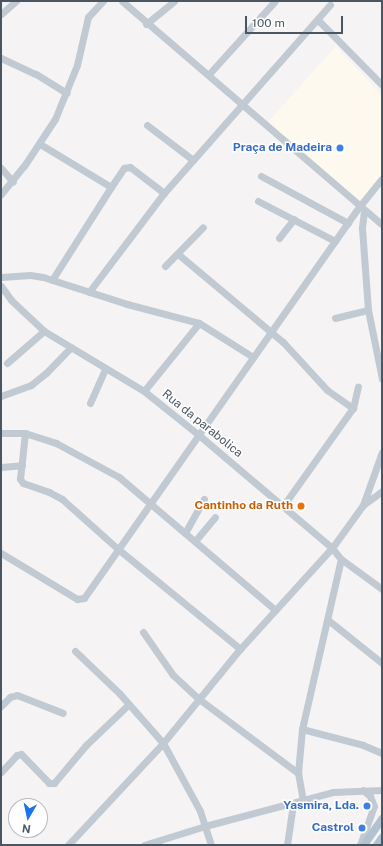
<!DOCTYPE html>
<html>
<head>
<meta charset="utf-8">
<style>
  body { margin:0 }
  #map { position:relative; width:383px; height:846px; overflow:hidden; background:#f5f3f3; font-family:"Public Sans",sans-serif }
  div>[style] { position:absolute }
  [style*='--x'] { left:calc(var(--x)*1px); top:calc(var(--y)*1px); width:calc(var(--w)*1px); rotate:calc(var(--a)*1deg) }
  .commercial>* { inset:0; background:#fdf9ef }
  .minor>* { height:7px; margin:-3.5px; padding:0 3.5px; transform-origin:3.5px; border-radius:3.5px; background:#c1cad2 }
  .major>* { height:8px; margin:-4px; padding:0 4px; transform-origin:4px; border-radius:4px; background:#b3c2d1 }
  .dots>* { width:11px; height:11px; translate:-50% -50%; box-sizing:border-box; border:2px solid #fff; border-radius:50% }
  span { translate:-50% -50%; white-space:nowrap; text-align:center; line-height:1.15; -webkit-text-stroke:3px #fff; paint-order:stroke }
  .shop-label { font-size:12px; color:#366cbe; font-weight:700 }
  .right { translate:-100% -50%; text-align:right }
  .street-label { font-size:12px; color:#4a5661 }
  .food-label { font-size:12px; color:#c56008; font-weight:700 }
  .frame { position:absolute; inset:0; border:2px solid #4a5661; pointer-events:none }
  .north { position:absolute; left:8px; top:798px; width:40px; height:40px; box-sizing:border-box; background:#fff; border:1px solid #b7bbc0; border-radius:50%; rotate:189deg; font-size:11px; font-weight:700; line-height:16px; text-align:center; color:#4a5661 }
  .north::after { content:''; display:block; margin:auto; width:14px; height:18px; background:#1a73e8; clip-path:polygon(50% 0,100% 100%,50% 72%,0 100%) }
  .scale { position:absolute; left:245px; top:16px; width:98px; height:18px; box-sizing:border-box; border:2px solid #4a5661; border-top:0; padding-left:5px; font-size:12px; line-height:14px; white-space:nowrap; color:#4a5661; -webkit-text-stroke:3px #fff; paint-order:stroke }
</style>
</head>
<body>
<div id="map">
  <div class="commercial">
    <i style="clip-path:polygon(336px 46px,382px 96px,382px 175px,359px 202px,268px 122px)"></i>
  </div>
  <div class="minor">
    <i style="--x:122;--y:1;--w:343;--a:40.7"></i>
    <i style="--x:1;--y:14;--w:20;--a:-41"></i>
    <i style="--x:318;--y:20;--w:91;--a:45.4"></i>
    <i style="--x:146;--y:24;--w:36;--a:-39"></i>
    <i style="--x:1;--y:58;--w:38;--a:25"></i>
    <i style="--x:36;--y:74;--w:36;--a:32"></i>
    <i style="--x:209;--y:74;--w:98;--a:-47.9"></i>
    <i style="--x:147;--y:125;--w:58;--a:37.3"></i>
    <i style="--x:40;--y:144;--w:83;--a:31.2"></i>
    <i style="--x:111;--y:187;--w:110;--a:122.4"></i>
    <i style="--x:1;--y:168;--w:18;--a:49"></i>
    <i style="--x:261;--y:176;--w:99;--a:28.4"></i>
    <i style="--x:111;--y:187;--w:23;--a:-56"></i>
    <i style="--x:124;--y:168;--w:6;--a:-9"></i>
    <i style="--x:130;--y:167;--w:43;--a:37.4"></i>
    <i style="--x:1;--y:194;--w:36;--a:-51"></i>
    <i style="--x:24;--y:166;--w:56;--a:-56.6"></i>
    <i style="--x:55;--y:119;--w:58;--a:-67.8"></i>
    <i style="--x:77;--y:65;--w:49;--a:-77.1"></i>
    <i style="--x:88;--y:17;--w:22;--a:-47"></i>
    <i style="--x:258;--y:201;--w:87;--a:27.5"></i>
    <i style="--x:364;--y:211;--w:17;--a:97"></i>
    <i style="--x:362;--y:228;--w:82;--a:85.8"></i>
    <i style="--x:368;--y:310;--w:70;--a:78.5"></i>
    <i style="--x:279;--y:238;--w:24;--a:-52"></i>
    <i style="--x:178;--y:254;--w:137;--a:40"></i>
    <i style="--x:283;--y:342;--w:65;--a:47.5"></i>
    <i style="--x:327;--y:390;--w:32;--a:35"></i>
    <i style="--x:165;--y:266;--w:54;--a:-45.7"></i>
    <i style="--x:1;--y:277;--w:29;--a:-4"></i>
    <i style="--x:30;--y:275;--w:13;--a:9"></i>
    <i style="--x:43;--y:277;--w:88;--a:17.8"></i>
    <i style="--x:127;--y:304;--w:74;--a:14.8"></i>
    <i style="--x:199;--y:323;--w:64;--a:32.2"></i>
    <i style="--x:1;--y:286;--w:17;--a:54"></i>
    <i style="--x:11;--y:300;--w:45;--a:43.2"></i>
    <i style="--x:44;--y:331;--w:117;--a:31"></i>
    <i style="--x:144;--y:391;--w:72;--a:38.8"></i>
    <i style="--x:200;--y:436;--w:173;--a:40.3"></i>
    <i style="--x:332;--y:548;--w:14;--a:51"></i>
    <i style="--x:341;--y:559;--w:51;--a:36.2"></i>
    <i style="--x:89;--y:292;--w:124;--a:-52.9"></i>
    <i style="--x:164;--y:193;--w:251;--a:-48.6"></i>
    <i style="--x:335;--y:318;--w:34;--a:-14"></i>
    <i style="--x:7;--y:363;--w:49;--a:-40.9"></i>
    <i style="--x:144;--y:391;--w:87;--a:-51"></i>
    <i style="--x:1;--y:396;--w:32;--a:-20"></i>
    <i style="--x:31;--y:385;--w:19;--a:-39"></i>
    <i style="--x:46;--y:373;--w:35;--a:-46"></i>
    <i style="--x:90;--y:403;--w:37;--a:-66"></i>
    <i style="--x:1;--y:433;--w:24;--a:0"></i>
    <i style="--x:25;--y:433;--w:33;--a:18"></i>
    <i style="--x:56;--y:443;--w:72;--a:28.4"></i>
    <i style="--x:119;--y:477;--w:205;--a:40.4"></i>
    <i style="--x:25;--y:433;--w:46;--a:96.2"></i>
    <i style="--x:20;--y:479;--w:5;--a:53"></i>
    <i style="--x:23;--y:483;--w:28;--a:19"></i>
    <i style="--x:49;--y:492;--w:15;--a:28"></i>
    <i style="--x:62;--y:499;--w:75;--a:41.8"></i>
    <i style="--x:118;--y:549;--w:158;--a:39.3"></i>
    <i style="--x:1;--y:467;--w:21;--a:-5"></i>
    <i style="--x:363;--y:505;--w:56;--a:-70.3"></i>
    <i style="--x:283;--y:506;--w:120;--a:-54.5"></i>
    <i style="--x:353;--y:408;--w:22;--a:-77"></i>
    <i style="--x:185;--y:533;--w:39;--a:-61"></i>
    <i style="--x:195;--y:541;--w:31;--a:-50"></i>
    <i style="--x:1;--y:553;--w:89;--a:31.2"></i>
    <i style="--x:77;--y:599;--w:7;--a:-8"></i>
    <i style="--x:84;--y:598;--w:478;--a:-54.9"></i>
    <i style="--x:359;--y:207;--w:36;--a:-51"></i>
    <i style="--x:328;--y:620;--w:69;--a:38.5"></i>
    <i style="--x:143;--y:632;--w:52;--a:55.1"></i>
    <i style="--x:173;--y:675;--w:35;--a:43"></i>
    <i style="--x:199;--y:699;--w:124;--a:36.8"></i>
    <i style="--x:75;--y:651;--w:62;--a:43.7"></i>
    <i style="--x:120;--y:694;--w:65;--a:48.7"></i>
    <i style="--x:163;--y:743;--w:77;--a:61.4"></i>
    <i style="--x:200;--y:811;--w:36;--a:72"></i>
    <i style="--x:1;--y:706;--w:13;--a:-45"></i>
    <i style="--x:10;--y:697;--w:7;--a:-16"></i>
    <i style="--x:17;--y:695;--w:49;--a:21.4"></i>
    <i style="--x:302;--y:729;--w:63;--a:14.7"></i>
    <i style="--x:363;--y:745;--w:21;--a:23"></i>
    <i style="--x:1;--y:772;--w:23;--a:-47"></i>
    <i style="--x:17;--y:755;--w:4;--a:-14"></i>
    <i style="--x:21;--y:754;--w:40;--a:46"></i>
    <i style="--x:49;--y:783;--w:5;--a:0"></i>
    <i style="--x:54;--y:783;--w:50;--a:-49.9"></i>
    <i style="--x:86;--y:745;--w:59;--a:-43.6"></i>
    <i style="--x:303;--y:801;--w:28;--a:-100"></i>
    <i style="--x:298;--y:773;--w:44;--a:-84.8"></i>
    <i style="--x:302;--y:729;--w:174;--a:-77.1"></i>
    <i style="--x:68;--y:845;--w:139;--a:-47"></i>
    <i style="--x:163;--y:743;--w:122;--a:-50.7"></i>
    <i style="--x:240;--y:649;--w:137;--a:-47.7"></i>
    <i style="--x:332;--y:548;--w:53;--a:-54.2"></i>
    <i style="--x:363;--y:505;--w:24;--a:-36"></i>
    <i style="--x:144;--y:845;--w:64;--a:-17.3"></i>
    <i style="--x:205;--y:826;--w:132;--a:-14.9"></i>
    <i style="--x:333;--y:792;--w:49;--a:-2.3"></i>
    <i style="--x:287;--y:845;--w:41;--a:-81.7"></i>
    <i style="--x:360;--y:845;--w:41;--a:-70.3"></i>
    <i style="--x:374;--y:806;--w:11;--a:-112"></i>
    <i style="--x:370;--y:796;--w:9;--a:-139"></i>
  </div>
  <div class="major">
    <i style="--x:364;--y:845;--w:32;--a:-55"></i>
    <i style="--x:377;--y:845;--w:9;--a:-54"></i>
  </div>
  <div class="dots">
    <i style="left:340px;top:148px;background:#3f7fe0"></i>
    <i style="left:301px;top:506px;background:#e8710a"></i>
    <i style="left:367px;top:806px;background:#3f7fe0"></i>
    <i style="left:362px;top:828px;background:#3f7fe0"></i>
  </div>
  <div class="shop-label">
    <span class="right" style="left:332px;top:148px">Praça de Madeira</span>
    <span class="right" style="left:359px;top:806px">Yasmira, Lda.</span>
    <span class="right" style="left:354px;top:828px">Castrol</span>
  </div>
  <div class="street-label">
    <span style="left:202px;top:424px;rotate:39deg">Rua da parabolica</span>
  </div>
  <div class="food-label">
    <span class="right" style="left:293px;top:506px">Cantinho da Ruth</span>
  </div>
  <div class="frame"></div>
  <div class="north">N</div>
  <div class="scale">100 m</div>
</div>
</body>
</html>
